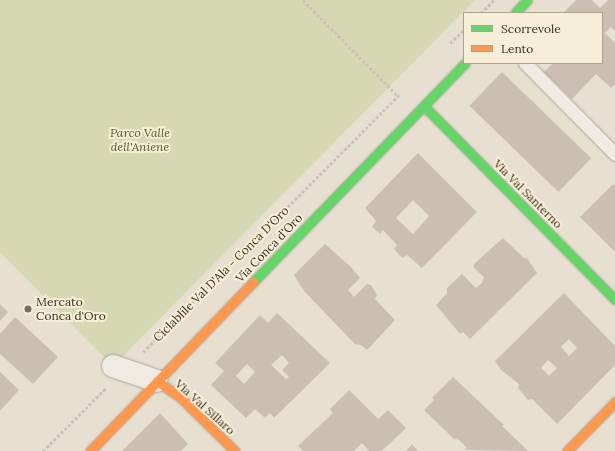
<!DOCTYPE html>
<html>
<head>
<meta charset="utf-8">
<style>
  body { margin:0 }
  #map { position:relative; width:615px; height:451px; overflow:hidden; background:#e7e0d1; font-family:Lora,serif }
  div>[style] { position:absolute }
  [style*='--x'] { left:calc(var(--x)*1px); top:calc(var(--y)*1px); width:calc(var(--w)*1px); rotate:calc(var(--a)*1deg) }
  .green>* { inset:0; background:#d6d7b3 }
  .building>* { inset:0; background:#cbbfb2; transform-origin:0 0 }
  .path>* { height:2.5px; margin-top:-1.25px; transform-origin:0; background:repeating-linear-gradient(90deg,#c8c2b9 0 3px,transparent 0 5px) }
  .roads { filter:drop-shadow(0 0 1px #ada599) drop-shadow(0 0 1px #ada599) }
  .lane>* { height:13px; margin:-6.5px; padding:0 6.5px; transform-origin:6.5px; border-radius:6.5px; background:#efebe3 }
  .street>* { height:22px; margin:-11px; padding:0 11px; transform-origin:11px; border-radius:11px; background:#efebe3 }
  .fast>* { height:9px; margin:-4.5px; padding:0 4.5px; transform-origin:4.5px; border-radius:4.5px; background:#63d668 }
  .slow>* { height:9px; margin:-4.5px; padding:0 4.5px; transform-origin:4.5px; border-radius:4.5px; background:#ff974d }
  .dots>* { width:11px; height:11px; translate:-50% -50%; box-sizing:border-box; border:2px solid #f7eed8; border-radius:50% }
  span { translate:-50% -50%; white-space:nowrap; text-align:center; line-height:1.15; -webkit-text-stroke:4px #f7eed8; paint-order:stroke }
  .park-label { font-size:12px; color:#4d5a26; font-style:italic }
  .street-label { font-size:12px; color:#3d2e20 }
  .poi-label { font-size:12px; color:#3d2e20 }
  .left { translate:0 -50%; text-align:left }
  .legend { position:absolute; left:463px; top:12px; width:140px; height:52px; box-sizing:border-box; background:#f7eed8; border:1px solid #ada18e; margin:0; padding:5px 7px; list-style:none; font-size:12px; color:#3d2e20 }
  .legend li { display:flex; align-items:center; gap:8px; height:20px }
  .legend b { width:20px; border:1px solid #ada18e }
</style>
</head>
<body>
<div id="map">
  <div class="green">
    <i style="clip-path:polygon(0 0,475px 0,113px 366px,0 252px)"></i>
  </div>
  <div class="building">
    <i style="clip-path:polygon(576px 0,592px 0,600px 8px,608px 0,615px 0,615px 31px,611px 27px,605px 33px,615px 43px,615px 84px,611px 88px,596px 74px,572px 99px,544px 72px,553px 63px,602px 63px,602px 13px,563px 13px)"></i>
    <i style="left:502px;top:72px;width:124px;height:47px;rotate:44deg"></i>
    <i style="clip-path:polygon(evenodd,418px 153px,477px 212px,422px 268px,407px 255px,402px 258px,394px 249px,397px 245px,383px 230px,380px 234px,372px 227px,376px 221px,365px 208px,418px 153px,413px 200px,429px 216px,413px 234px,396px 218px,413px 200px)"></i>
    <i style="clip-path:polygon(613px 184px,615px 186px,615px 252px,580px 217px)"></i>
    <i style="clip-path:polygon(503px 238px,524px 258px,527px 258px,537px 273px,470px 339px,463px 332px,460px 334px,436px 305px,447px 293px,447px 288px,462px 274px,476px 288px,482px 283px,484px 277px,474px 268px,474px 264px)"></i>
    <i style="clip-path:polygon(325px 244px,351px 267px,360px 278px,348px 290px,354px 297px,367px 284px,371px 285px,377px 295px,375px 299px,395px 320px,367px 350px,361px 345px,355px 344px,304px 291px,294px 275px)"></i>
    <i style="clip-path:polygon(evenodd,564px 293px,615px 346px,615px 365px,557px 424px,532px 399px,528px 400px,518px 388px,519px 384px,501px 370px,495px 361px,564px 293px,569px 339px,577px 348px,569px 356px,561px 347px,569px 339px,564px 293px,548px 360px,557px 368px,549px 376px,541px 368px,548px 360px)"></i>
    <i style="clip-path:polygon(0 304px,8px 312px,0 321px)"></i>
    <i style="clip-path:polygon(evenodd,277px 313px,330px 363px,274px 418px,270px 413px,265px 418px,255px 409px,246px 418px,211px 385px,224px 371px,215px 363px,260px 315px,268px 323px,277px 313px,282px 355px,289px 363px,282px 370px,289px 377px,286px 379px,271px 365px,282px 355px,277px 313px,247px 364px,255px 372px,244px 384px,236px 376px,247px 364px)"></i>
    <i style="clip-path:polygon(15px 317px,58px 357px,33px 384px,0 354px,0 334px)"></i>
    <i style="clip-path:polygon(0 372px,19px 390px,0 411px)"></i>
    <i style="clip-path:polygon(453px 377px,504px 425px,502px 426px,528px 451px,464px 450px,467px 448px,457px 438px,455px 440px,424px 410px,434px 400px,432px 398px)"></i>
    <i style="clip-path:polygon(349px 390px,378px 419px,388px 410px,406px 428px,382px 451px,369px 451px,362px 443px,354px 451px,303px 451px,298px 446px,333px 413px,330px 409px)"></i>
    <i style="clip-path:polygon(160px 413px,188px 444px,181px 451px,122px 451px)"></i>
    <i style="clip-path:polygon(412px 444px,418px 451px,406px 451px)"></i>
  </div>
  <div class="path">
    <i style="--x:303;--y:0;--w:135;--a:45.3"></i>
    <i style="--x:481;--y:13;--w:18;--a:-45"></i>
    <i style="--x:450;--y:43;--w:19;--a:-43"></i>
    <i style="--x:143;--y:352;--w:363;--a:-45.1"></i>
    <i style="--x:43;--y:451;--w:89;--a:-45"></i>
  </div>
  <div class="roads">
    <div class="lane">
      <i style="--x:525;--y:63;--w:128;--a:45.3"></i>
    </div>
    <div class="street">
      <i style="--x:113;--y:366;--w:46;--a:18.8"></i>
    </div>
    <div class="fast">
      <i style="--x:515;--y:13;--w:18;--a:-47"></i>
      <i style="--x:424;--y:106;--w:272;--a:45.4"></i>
      <i style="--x:253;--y:282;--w:305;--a:-45.9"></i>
    </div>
    <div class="slow">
      <i style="--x:157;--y:381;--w:28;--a:35"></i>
      <i style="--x:180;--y:397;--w:77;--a:44.5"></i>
      <i style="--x:90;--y:451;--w:235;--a:-46"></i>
      <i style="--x:567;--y:451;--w:69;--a:-45.6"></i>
    </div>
  </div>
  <div class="dots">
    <i style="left:28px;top:309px;background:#786c5e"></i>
  </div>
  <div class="park-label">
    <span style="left:140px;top:140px">Parco Valle<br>dell'Aniene</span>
  </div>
  <div class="street-label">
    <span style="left:528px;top:194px;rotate:45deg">Via Val Santerno</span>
    <span style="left:269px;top:248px;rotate:-46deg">Via Conca d'Oro</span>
    <span style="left:221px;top:274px;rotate:-45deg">Ciclablile Val D'Ala - Conca D'Oro</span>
    <span style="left:205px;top:407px;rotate:42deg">Via Val Sillaro</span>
  </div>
  <div class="poi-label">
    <span class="left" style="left:36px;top:309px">Mercato<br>Conca d'Oro</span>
  </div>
  <ul class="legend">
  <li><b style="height:5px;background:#63d668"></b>Scorrevole</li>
  <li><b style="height:5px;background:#ff974d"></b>Lento</li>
  </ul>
</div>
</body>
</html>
